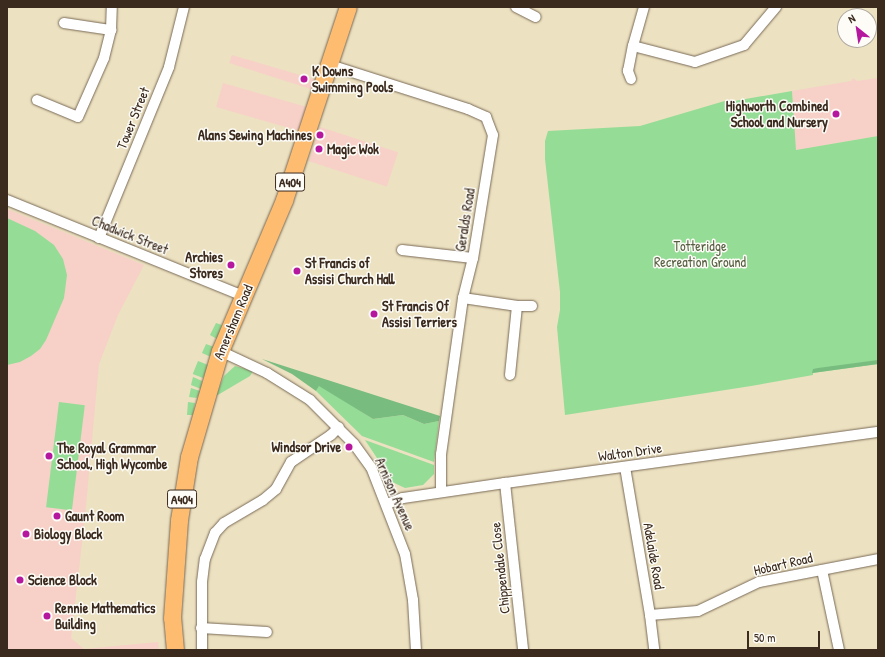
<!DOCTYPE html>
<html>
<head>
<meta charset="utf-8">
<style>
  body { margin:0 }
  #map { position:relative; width:885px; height:657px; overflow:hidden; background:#ece1c0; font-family:"Patrick Hand",sans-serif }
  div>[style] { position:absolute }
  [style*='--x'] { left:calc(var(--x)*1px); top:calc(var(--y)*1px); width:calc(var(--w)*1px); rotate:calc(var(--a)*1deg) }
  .built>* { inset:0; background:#f7d1c7; transform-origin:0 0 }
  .green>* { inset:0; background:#95dc96; transform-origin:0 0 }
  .forest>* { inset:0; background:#78bc7f }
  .roads { filter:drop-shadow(0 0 1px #796a57) drop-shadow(0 0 1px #796a57) }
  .minor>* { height:10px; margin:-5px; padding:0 5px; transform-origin:5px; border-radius:5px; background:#fff }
  .primary>* { height:17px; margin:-8.5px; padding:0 8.5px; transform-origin:8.5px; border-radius:8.5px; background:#fdbc70 }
  .dots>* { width:11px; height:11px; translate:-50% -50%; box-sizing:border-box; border:2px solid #fdfcf7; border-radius:50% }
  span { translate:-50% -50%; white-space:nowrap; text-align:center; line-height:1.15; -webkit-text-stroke:3px #fdfcf7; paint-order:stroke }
  .shield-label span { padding:1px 3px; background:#fdfcf7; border:1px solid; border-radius:3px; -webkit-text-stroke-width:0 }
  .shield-label { font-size:13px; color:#3b2a1e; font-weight:700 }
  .poi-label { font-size:14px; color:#3b2a1e; font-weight:700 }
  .left { translate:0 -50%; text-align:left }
  .right { translate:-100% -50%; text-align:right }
  .street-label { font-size:14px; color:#3b2a1e }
  .park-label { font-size:14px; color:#565f42 }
  .frame { position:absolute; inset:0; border:8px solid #3b2a1e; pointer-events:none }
  .north { position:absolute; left:837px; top:8px; width:40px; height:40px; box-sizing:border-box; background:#fdfcf7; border:1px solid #afa8a0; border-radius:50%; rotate:330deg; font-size:11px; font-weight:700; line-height:16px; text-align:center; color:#3b2a1e }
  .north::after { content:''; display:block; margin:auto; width:14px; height:18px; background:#b5179e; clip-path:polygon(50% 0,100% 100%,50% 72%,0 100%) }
  .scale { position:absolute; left:747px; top:631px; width:73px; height:18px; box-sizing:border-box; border:2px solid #3b2a1e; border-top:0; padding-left:5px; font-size:12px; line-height:14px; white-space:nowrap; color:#3b2a1e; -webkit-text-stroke:3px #fdfcf7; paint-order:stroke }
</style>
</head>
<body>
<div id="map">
  <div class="built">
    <i style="clip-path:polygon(232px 55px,317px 80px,314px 90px,229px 63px)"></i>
    <i style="clip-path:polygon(853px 78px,857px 81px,878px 78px,878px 136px,796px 150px,792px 91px,851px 81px)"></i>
    <i style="left:223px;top:83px;width:89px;height:25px;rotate:16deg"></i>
    <i style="left:320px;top:127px;width:82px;height:36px;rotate:18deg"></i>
    <i style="clip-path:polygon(7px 209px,144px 265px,118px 315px,99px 364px,85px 517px,71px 638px,84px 649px,158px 642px,159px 650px,7px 650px)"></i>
  </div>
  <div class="green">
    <i style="clip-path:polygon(792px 91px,796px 150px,878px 136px,878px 364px,813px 373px,813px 375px,751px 386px,565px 415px,557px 327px,560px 310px,560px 292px,545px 159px,545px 141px,548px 131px,640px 126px,728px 100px,734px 101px)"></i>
    <i style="clip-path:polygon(7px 218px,35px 231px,54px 245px,63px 259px,67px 275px,64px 298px,46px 340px,40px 349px,31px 356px,20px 362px,7px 365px)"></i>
    <i style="clip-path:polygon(216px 323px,222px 325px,217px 339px,210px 335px)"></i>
    <i style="clip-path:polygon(206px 344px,214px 347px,211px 357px,202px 353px)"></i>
    <i style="left:198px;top:361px;width:11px;height:14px;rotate:22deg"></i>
    <i style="clip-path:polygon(235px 366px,253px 371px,250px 376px,216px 396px,224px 376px)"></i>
    <i style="clip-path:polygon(193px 377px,202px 381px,201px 389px,191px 385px)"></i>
    <i style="clip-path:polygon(319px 385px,373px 419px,403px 415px,424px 424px,439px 421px,434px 462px,362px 436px,316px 391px)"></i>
    <i style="clip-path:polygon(191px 388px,200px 391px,197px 398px,189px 397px)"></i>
    <i style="left:59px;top:402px;width:26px;height:106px;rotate:7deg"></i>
    <i style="clip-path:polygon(188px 402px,195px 403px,193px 415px,187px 415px)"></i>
    <i style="clip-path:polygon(365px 440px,434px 465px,434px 474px,423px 485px,405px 488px,388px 480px,379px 461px)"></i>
  </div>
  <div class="forest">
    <i style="clip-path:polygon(262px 359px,440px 416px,439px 421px,424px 424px,403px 415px,373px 419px,319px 386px,316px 391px,292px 374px)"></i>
    <i style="clip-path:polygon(878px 360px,878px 364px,812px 373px,813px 369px,818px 368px)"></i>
  </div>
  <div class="roads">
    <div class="minor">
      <i style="--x:516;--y:7;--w:22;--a:27"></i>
      <i style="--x:644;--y:7;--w:41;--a:105.8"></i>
      <i style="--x:633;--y:46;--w:64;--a:14.5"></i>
      <i style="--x:695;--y:62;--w:52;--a:-19.1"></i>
      <i style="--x:744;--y:45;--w:50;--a:-49.9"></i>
      <i style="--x:64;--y:23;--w:48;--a:8.5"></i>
      <i style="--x:330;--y:65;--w:145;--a:17.7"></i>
      <i style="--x:468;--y:109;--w:20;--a:24"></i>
      <i style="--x:486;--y:117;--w:19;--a:69"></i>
      <i style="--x:493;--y:135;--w:125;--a:99.2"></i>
      <i style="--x:473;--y:258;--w:41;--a:104"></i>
      <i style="--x:463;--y:298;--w:158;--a:98"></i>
      <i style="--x:441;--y:454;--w:38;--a:90"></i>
      <i style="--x:631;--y:79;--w:9;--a:-111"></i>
      <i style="--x:628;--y:71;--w:25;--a:-79"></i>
      <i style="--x:37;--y:100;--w:44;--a:22.5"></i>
      <i style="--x:78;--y:117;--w:64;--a:-66.2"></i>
      <i style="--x:104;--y:58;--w:29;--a:-76"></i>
      <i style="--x:111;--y:30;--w:23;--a:-88"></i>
      <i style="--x:7;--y:200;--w:255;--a:22.1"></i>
      <i style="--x:99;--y:238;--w:185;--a:-67.7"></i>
      <i style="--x:169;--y:67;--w:62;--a:-76"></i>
      <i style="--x:402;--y:250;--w:71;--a:6.4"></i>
      <i style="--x:463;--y:298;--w:55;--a:8.4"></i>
      <i style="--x:517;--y:306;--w:15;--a:0"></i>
      <i style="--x:220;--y:351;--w:52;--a:25.1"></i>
      <i style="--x:267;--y:373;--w:51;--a:32.1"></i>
      <i style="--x:310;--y:400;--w:62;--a:45"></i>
      <i style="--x:354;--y:444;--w:29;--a:54"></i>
      <i style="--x:371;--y:467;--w:93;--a:68.7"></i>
      <i style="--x:405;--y:554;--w:47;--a:80.1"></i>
      <i style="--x:413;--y:600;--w:50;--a:86.6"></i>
      <i style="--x:510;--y:375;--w:69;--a:-84.2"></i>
      <i style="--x:625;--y:467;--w:150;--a:80.4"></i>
      <i style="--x:650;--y:615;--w:35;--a:83"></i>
      <i style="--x:505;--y:483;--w:168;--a:83.8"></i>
      <i style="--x:387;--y:504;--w:17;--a:-21"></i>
      <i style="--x:403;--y:498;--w:103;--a:-8.4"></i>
      <i style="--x:505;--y:483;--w:376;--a:-7.8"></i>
      <i style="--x:822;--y:570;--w:82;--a:78"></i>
      <i style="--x:650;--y:615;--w:48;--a:-4.8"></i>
      <i style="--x:698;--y:611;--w:68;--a:-25.4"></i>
      <i style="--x:759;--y:582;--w:121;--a:-10.9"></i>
      <i style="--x:201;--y:628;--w:66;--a:3.5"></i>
      <i style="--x:202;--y:650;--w:68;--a:-90"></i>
      <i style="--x:202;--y:582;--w:23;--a:-83"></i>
      <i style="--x:205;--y:559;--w:28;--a:-69"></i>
      <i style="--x:215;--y:533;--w:13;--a:-48"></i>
      <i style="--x:224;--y:523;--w:45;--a:-30.5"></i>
      <i style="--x:263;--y:500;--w:17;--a:-40"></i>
      <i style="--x:276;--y:489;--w:31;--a:-61"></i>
      <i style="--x:291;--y:462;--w:48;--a:-34"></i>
      <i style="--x:331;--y:435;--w:11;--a:-45"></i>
    </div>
    <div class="primary">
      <i style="--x:175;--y:650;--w:32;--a:-95"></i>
      <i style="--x:172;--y:618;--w:98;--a:-85.9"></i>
      <i style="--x:179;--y:520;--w:64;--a:-81"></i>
      <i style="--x:189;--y:457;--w:110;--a:-73.7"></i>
      <i style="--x:220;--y:351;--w:164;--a:-67"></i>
      <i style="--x:284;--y:200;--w:203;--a:-71.7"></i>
    </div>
  </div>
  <div class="dots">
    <i style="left:304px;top:79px;background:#b5179e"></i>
    <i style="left:836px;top:114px;background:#b5179e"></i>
    <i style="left:320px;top:135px;background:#b5179e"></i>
    <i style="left:319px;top:149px;background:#b5179e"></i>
    <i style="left:231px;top:265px;background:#b5179e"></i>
    <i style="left:297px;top:271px;background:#b5179e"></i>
    <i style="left:374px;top:314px;background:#b5179e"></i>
    <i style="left:349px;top:447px;background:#b5179e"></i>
    <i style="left:49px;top:456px;background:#b5179e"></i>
    <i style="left:57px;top:516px;background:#b5179e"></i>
    <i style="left:26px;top:534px;background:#b5179e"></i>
    <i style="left:20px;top:580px;background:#b5179e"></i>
    <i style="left:47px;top:616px;background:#b5179e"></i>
  </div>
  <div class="shield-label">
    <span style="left:290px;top:182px">A404</span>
    <span style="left:182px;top:499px">A404</span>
  </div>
  <div class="poi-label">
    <span class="left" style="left:312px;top:79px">K Downs<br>Swimming Pools</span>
    <span class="right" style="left:828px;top:114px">Highworth Combined<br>School and Nursery</span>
    <span class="right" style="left:312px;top:135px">Alans Sewing Machines</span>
    <span class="left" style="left:327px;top:149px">Magic Wok</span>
    <span class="right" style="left:223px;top:265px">Archies<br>Stores</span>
    <span class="left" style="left:305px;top:271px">St Francis of<br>Assisi Church Hall</span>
    <span class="left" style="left:382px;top:314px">St Francis Of<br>Assisi Terriers</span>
    <span class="right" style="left:341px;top:447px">Windsor Drive</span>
    <span class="left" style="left:57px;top:456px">The Royal Grammar<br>School, High Wycombe</span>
    <span class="left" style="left:65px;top:516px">Gaunt Room</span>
    <span class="left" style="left:34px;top:534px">Biology Block</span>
    <span class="left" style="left:28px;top:580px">Science Block</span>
    <span class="left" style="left:55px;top:616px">Rennie Mathematics<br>Building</span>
  </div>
  <div class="street-label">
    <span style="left:133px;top:118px;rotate:-68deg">Tower Street</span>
    <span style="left:465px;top:220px;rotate:-81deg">Geralds Road</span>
    <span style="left:130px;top:235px;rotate:22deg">Chadwick Street</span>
    <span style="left:233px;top:322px;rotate:-67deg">Amersham Road</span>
    <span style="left:630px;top:452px;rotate:-8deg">Walton Drive</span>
    <span style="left:395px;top:494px;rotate:66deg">Arnison Avenue</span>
    <span style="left:654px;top:556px;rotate:80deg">Adelaide Road</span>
    <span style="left:783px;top:564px;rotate:-13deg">Hobart Road</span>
    <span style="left:500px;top:568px;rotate:-96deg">Chippendale Close</span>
  </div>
  <div class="park-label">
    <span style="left:700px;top:254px">Totteridge<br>Recreation Ground</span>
  </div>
  <div class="frame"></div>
  <div class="north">N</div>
  <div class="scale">50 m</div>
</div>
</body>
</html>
